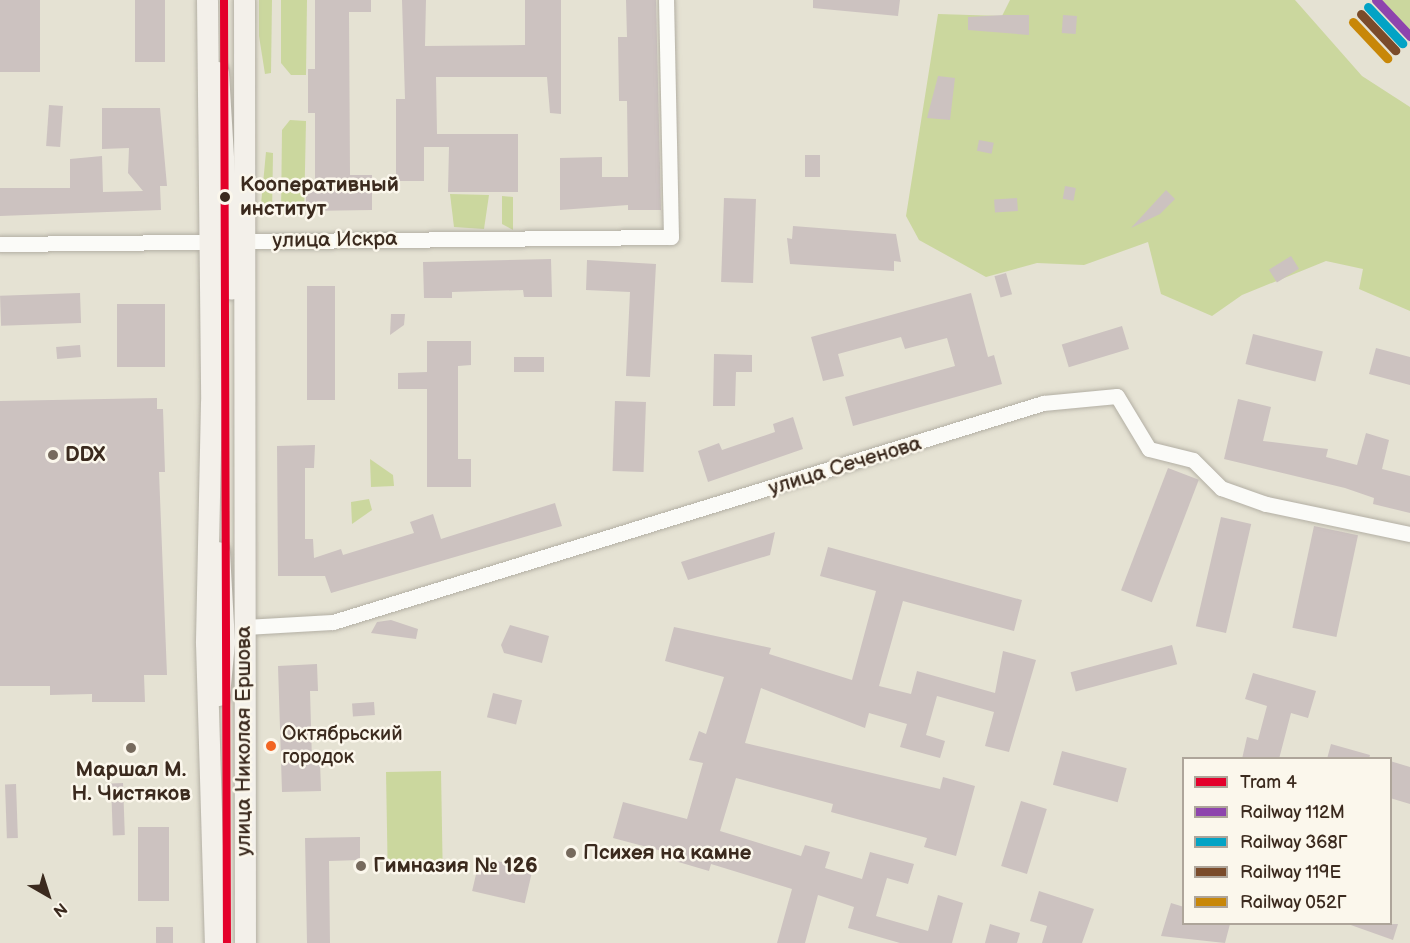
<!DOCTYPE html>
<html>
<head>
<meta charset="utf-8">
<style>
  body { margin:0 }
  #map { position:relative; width:1410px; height:943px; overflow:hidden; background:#e5e2d3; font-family:"Balsamiq Sans",sans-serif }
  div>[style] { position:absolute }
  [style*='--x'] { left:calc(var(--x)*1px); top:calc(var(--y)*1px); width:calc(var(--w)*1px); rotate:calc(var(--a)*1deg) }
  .green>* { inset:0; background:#cbd79e; transform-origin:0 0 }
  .building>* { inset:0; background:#ccc2c0; transform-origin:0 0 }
  .roads { filter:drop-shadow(0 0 2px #b3afa4) drop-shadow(0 0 2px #b3afa4) }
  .street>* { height:15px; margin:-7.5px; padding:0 7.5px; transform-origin:7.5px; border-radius:7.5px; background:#fbfbf8 }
  .secondary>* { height:21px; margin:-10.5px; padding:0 10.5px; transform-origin:10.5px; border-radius:10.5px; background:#f3f0ea }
  .rail-1>* { height:9px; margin:-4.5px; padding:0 4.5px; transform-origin:4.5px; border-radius:4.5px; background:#8e44ad }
  .rail-2>* { height:9px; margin:-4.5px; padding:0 4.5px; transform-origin:4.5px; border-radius:4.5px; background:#03a3c5 }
  .rail-3>* { height:9px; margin:-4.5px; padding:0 4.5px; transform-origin:4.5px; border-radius:4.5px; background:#7a4b2a }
  .rail-4>* { height:9px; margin:-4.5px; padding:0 4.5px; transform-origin:4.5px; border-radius:4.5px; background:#c88708 }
  .tram-1>* { height:8px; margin:-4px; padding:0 4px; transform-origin:4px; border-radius:4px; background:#e4002b }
  .dots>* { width:16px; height:16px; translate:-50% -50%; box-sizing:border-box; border:3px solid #fbf7ec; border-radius:50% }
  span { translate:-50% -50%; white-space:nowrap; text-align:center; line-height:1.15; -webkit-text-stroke:5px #fbf7ec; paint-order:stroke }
  .bus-label { font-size:20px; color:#3b2a1e }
  .left { translate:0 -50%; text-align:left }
  .stop-label { font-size:21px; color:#3b2a1e; font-weight:700 }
  .street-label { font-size:21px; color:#3b2a1e }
  .poi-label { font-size:21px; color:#3b2a1e; font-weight:700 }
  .legend { position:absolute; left:1182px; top:757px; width:210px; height:168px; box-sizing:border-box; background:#fbf7ec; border:2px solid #aea59a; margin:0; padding:8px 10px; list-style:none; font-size:18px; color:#3b2a1e }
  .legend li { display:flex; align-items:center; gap:12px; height:30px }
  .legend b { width:30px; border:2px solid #aea59a }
  .north { position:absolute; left:18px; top:865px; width:60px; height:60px; -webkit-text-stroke:4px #fbf7ec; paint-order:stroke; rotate:141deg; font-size:16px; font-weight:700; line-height:24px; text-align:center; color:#3b2a1e }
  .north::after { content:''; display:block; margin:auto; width:21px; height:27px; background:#3b2a1e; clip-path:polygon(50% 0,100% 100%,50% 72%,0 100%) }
</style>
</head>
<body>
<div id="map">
  <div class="green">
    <i style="clip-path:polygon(259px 0,272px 0,271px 73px,265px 74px,259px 36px)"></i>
    <i style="clip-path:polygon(281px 0,307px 0,306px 75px,291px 75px,281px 63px)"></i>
    <i style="clip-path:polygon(1010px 0,1295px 0,1362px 76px,1410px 107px,1410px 311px,1359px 289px,1363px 269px,1326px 261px,1242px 295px,1212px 316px,1161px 294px,1148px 242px,1084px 265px,1037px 263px,986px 277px,919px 240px,906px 216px,938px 14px,1002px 16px)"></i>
    <i style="clip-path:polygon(1376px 0,1410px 0,1410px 36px)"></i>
    <i style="clip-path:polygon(290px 120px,306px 121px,304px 216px,281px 215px,282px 130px)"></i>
    <i style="clip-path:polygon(266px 152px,273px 153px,272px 215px,260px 215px)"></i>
    <i style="clip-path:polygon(450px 194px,489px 195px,484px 229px,454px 227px)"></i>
    <i style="clip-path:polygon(502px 196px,513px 197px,513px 230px,502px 224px)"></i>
    <i style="clip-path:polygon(370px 459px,393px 475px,394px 486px,371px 487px)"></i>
    <i style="clip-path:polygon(369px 499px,372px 510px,352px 524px,351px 502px)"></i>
    <i style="left:441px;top:771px;width:90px;height:55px;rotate:89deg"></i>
  </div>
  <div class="building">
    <i style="left:0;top:0;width:40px;height:72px"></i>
    <i style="left:135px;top:0;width:30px;height:62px"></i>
    <i style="clip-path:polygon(315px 0,371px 0,371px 12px,349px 12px,350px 175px,372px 175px,372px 210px,306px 211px,306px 191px,315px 191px,315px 113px,308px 113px,308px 69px,315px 69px)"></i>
    <i style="clip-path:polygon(402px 0,426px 0,425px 46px,525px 45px,525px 0,561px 0,561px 114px,550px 113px,547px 77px,436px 77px,437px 134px,518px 134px,518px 192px,448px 192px,449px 147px,424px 147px,424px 181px,396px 181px,396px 99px,405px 99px)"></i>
    <i style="clip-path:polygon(626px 0,656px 0,661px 210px,628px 210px,628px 205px,560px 210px,560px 158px,602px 157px,602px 177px,628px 177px,627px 101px,619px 101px,618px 37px,627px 37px)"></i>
    <i style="clip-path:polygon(813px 0,900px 0,898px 16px,813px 8px)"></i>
    <i style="clip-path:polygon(1004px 15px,1029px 15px,1029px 35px,968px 30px,968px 17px)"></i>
    <i style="left:1063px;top:15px;width:14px;height:18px;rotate:4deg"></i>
    <i style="clip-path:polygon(938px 76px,955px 78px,950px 120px,927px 118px)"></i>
    <i style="left:49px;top:105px;width:14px;height:41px;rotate:4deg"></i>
    <i style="clip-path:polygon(102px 108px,160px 108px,167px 186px,160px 186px,161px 210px,0 216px,0 188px,70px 188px,70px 159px,102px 156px,103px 192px,143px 191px,128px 173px,129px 148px,102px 149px)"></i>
    <i style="left:979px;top:140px;width:15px;height:11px;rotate:11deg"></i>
    <i style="left:805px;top:155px;width:15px;height:22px"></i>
    <i style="left:1065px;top:186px;width:11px;height:13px;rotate:10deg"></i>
    <i style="clip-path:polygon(1166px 190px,1175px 199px,1160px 214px,1131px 228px)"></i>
    <i style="left:724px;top:198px;width:32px;height:84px;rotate:2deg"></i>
    <i style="left:1017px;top:198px;width:13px;height:23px;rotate:86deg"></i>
    <i style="clip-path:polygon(793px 226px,896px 234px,901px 262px,894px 261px,894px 271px,790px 264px,787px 238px,792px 239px)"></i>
    <i style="left:1291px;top:256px;width:15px;height:26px;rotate:58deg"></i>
    <i style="clip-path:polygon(551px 259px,552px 297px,524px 297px,523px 290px,452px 292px,452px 298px,424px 298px,423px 262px)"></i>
    <i style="clip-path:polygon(587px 260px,656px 264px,650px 377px,626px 376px,630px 292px,586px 290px)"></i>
    <i style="left:1006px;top:273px;width:22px;height:12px;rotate:74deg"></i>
    <i style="left:307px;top:286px;width:28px;height:114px"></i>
    <i style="left:80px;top:293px;width:30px;height:80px;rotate:88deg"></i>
    <i style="clip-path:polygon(971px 293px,988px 357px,994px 355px,1002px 384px,853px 426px,845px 397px,955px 366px,947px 338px,905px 349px,901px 337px,838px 354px,844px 376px,823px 381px,811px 337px)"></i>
    <i style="left:165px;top:304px;width:63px;height:48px;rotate:90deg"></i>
    <i style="clip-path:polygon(391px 314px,405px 314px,404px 325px,390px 335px)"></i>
    <i style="left:1122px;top:326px;width:24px;height:63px;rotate:73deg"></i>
    <i style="left:1253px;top:334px;width:72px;height:31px;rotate:14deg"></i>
    <i style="clip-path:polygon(427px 341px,471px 341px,471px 365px,458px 366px,458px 459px,471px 459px,471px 487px,427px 487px,427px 389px,398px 389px,398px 373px,427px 372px)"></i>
    <i style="left:80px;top:345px;width:12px;height:24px;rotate:85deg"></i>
    <i style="clip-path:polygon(1376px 348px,1410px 357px,1410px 385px,1369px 374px)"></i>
    <i style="clip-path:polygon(714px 354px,752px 355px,752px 372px,736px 372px,735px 406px,713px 406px)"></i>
    <i style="left:544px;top:357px;width:15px;height:30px;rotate:90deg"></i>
    <i style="clip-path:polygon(157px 398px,157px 409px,163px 409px,165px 472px,159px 472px,167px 675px,144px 675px,145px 702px,92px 702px,92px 694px,50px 695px,50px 686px,0 686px,0 401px)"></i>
    <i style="clip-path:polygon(1238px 399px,1271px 407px,1263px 441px,1328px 449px,1326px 457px,1357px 465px,1366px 433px,1389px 440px,1382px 469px,1410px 476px,1410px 513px,1373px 504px,1374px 498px,1345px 488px,1224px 459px)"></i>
    <i style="left:615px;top:401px;width:31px;height:70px;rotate:2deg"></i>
    <i style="clip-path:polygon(793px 417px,803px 449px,708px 482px,698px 451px,719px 443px,722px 450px,775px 432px,773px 424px)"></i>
    <i style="clip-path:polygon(315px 445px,314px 468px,305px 468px,305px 539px,313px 539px,314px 558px,341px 549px,343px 555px,414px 533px,410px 522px,433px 514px,441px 539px,555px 503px,562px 526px,331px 593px,325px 576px,278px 576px,277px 446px)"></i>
    <i style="left:1168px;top:468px;width:33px;height:131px;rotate:21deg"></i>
    <i style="left:1221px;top:517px;width:31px;height:112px;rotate:13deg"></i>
    <i style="left:1314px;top:526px;width:45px;height:104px;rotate:12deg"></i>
    <i style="clip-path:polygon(775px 532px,770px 555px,688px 580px,681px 562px)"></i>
    <i style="clip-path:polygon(828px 547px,1022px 600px,1014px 631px,903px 601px,879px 686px,911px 694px,917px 671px,995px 693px,1003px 651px,1036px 660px,1009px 752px,985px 746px,994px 712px,937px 696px,926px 735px,945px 741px,940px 758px,900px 747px,907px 724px,869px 713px,865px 728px,761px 688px,745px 743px,940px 789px,943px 777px,975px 786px,956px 856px,924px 847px,927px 838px,831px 812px,833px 804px,736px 778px,720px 831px,801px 856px,805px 845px,830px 852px,825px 868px,862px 879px,870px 852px,914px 864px,908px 884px,887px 878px,876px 916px,928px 931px,938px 895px,963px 903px,952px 943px,900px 943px,848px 928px,854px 907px,818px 895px,805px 943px,777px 943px,792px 889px,711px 864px,709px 871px,675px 861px,677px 855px,613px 838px,623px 802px,687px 819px,703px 763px,689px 760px,699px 731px,706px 734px,724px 677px,665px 661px,674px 627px,771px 648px,769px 654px,852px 680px,876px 591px,820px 576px)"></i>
    <i style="clip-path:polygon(391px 620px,418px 629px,416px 639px,371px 633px,377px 622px)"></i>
    <i style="clip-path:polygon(510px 625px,549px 636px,542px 663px,504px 653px,501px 645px)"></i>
    <i style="left:1172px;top:645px;width:20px;height:105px;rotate:75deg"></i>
    <i style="clip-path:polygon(317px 664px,318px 691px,310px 691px,312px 761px,320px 761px,321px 791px,282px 792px,278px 666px)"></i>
    <i style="clip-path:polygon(1253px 673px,1316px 691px,1308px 718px,1291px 713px,1279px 759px,1242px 759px,1247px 737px,1258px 740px,1267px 706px,1245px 699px)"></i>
    <i style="left:493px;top:693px;width:30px;height:25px;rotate:14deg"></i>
    <i style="left:374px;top:702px;width:13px;height:22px;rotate:86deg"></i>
    <i style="clip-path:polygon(1331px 744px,1370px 755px,1369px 759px,1327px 759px)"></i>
    <i style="left:1062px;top:751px;width:67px;height:35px;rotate:15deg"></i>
    <i style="clip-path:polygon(1390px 761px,1410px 767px,1410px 804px,1390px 798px)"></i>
    <i style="left:123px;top:783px;width:52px;height:12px;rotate:88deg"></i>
    <i style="left:16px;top:784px;width:54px;height:11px;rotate:88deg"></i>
    <i style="left:1021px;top:801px;width:27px;height:68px;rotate:17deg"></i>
    <i style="left:138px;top:827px;width:31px;height:74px"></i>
    <i style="clip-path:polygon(360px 837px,360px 860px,329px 861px,330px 943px,307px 943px,305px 838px)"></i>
    <i style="left:480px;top:857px;width:54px;height:35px;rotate:13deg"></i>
    <i style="clip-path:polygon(1039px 891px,1094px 909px,1082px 943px,1042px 943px,1047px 926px,1030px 921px)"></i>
    <i style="clip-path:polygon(1171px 903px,1184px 907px,1184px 924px,1230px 924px,1225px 943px,1161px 936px)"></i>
    <i style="clip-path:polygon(990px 924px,1020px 933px,1017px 943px,985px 943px)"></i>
    <i style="clip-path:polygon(1348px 924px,1398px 924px,1393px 940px)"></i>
    <i style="left:173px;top:927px;width:16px;height:17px;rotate:90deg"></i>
  </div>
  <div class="roads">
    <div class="street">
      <i style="--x:0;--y:244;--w:671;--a:-0.6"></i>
      <i style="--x:671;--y:237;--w:237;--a:-91.2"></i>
      <i style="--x:244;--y:627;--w:89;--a:-3.2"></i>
      <i style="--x:333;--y:622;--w:743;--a:-17.14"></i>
      <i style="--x:1043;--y:403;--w:74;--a:-5.4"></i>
      <i style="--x:1117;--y:396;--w:62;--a:58.9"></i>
      <i style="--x:1149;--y:449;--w:45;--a:14"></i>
      <i style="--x:1193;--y:460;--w:40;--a:45"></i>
      <i style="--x:1221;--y:488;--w:48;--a:19.6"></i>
      <i style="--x:1266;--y:504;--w:147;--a:11.8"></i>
    </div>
    <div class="secondary">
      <i style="--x:207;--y:0;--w:402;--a:89.4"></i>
      <i style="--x:211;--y:402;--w:241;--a:91.2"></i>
      <i style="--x:206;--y:643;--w:300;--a:88.3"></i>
      <i style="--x:244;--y:0;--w:943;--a:89.94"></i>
      <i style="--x:218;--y:72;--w:217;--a:86.6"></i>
      <i style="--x:219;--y:695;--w:53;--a:-84.6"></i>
      <i style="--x:224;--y:642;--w:90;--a:-93.2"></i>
    </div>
  </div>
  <div class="rail-1">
    <i style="--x:1376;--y:0;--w:50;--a:46.6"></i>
  </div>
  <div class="rail-2">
    <i style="--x:1368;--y:7;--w:50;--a:46.6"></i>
  </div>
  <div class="rail-3">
    <i style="--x:1361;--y:14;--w:50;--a:46.6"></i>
  </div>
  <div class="rail-4">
    <i style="--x:1353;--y:22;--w:50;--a:46.6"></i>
  </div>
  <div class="tram-1">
    <i style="--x:224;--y:0;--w:943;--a:89.82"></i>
  </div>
  <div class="dots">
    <i style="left:225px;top:197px;background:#3b2a1e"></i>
    <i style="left:53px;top:455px;background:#766a5d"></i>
    <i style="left:271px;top:746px;background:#f26522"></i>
    <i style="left:131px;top:748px;background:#766a5d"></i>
    <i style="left:571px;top:853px;background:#766a5d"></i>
    <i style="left:361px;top:866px;background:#766a5d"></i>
  </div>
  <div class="bus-label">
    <span class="left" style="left:282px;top:746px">Октябрьский<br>городок</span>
  </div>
  <div class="stop-label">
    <span class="left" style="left:240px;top:197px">Кооперативный<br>институт</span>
  </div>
  <div class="street-label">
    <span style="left:335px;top:240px;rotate:-1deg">улица Искра</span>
    <span style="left:845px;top:466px;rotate:-17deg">улица Сеченова</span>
    <span style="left:244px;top:741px;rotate:-90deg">улица Николая Ершова</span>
  </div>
  <div class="poi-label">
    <span class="left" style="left:65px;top:455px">DDX</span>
    <span style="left:131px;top:782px">Маршал М.<br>Н. Чистяков</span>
    <span class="left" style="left:583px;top:853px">Психея на камне</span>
    <span class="left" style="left:373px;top:866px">Гимназия № 126</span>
  </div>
  <ul class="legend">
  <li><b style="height:8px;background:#e4002b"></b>Tram 4</li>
  <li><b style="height:8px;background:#8e44ad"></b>Railway 112М</li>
  <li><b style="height:8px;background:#03a3c5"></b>Railway 368Г</li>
  <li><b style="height:8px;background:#7a4b2a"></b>Railway 119Е</li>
  <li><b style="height:8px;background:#c88708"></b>Railway 052Г</li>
  </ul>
  <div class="north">N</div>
</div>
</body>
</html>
